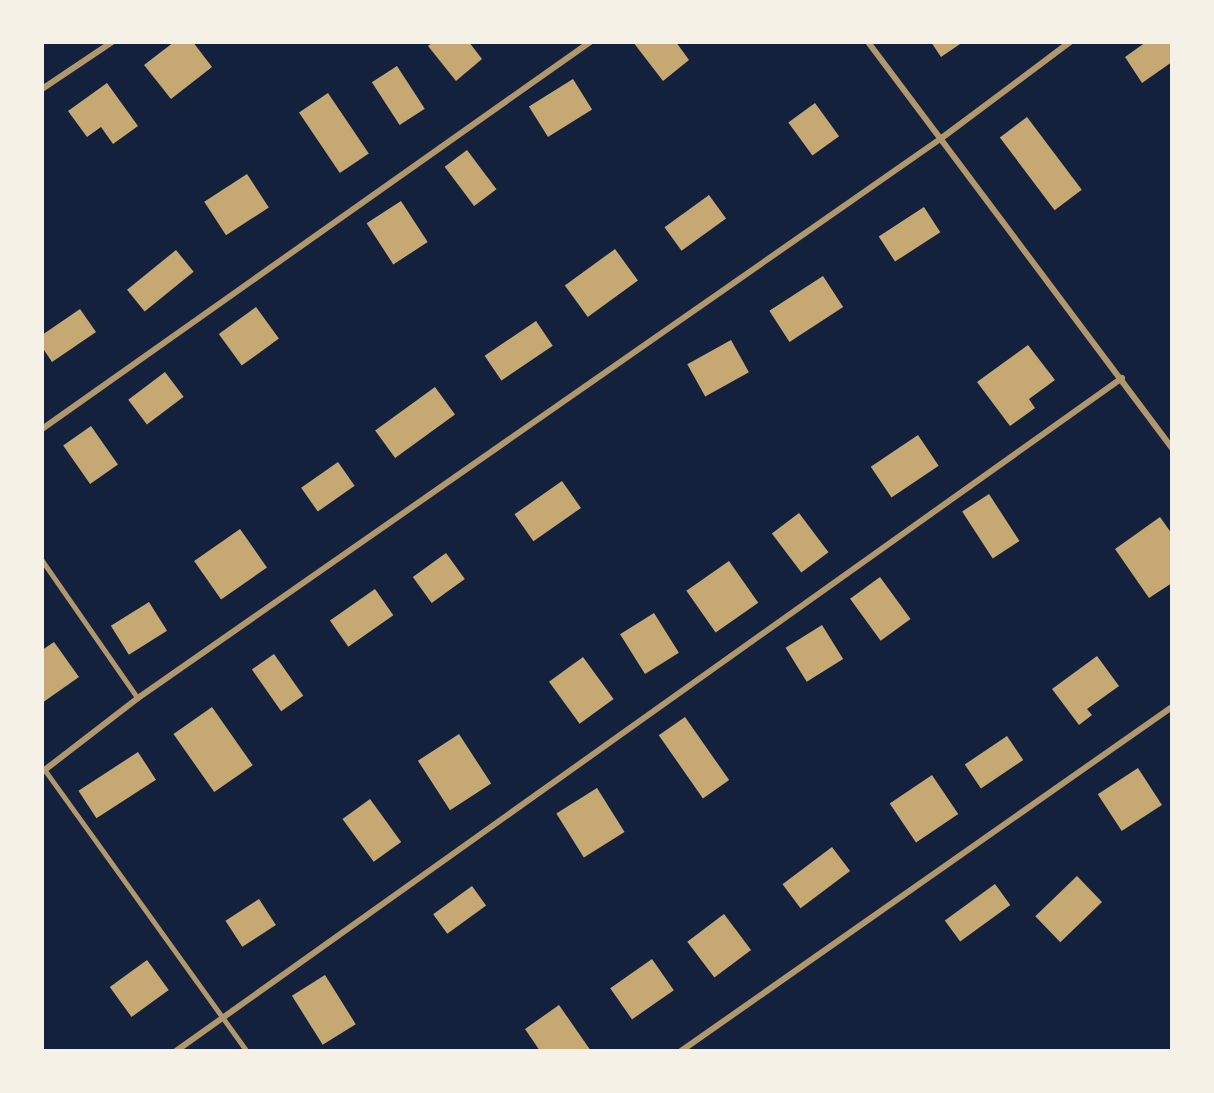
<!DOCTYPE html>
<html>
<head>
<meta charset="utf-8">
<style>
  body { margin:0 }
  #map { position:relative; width:1214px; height:1093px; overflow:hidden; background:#14213d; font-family:"Golos Text",sans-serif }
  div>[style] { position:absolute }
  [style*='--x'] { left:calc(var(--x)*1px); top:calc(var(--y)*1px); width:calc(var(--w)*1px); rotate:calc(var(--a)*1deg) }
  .building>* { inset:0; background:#c6a872; transform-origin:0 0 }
  .service>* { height:4.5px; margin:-2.25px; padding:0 2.25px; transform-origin:2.25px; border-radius:2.25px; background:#b1986c }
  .minor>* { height:6px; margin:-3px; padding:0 3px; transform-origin:3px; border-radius:3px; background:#b1986c }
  span { translate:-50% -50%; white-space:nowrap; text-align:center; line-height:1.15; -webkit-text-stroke:4.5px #f6f1e7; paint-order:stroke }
  .frame { position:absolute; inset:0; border:44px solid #f6f1e7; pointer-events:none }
</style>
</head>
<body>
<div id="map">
  <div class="building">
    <i style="clip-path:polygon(174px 42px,193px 42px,212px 67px,171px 99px,144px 65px)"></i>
    <i style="clip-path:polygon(433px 42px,469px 42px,482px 59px,456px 81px,428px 46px)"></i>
    <i style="clip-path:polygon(633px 42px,676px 42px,689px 60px,663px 81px)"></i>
    <i style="clip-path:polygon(931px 42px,963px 42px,941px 57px)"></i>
    <i style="clip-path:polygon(1146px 42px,1172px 42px,1172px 62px,1142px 83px,1125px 57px)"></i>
    <i style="left:397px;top:66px;width:51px;height:30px;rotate:57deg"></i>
    <i style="left:573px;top:79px;width:36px;height:52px;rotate:58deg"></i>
    <i style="clip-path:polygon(107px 83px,138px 126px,113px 144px,101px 127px,87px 137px,68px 111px)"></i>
    <i style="left:328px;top:93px;width:73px;height:35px;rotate:56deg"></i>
    <i style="left:815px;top:103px;width:41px;height:33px;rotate:54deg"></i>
    <i style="left:1027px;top:117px;width:91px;height:34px;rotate:53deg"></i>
    <i style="left:467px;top:150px;width:49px;height:28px;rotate:53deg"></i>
    <i style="left:247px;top:174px;width:40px;height:51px;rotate:57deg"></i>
    <i style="left:709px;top:195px;width:29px;height:55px;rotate:54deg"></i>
    <i style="left:401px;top:201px;width:49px;height:41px;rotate:57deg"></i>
    <i style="left:924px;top:207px;width:30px;height:54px;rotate:57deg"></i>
    <i style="left:615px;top:249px;width:39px;height:62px;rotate:54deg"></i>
    <i style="left:176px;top:250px;width:28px;height:63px;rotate:51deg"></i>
    <i style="left:823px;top:276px;width:37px;height:64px;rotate:57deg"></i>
    <i style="left:256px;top:307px;width:39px;height:46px;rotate:54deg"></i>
    <i style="clip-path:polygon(80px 309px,96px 332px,52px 362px,42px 347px,42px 335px)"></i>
    <i style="left:536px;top:321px;width:30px;height:62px;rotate:56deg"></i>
    <i style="left:731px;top:340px;width:37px;height:50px;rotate:61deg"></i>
    <i style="clip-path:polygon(1028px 345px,1055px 380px,1029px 399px,1035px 408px,1010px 426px,977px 382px)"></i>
    <i style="left:165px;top:372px;width:31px;height:46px;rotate:53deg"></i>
    <i style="left:435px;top:387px;width:34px;height:74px;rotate:54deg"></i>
    <i style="left:91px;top:426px;width:47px;height:34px;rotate:55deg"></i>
    <i style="left:918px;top:435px;width:37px;height:57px;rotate:56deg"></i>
    <i style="left:338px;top:462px;width:29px;height:45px;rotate:55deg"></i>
    <i style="left:562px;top:481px;width:33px;height:58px;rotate:55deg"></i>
    <i style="left:989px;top:494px;width:56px;height:32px;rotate:57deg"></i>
    <i style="left:799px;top:513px;width:49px;height:34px;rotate:53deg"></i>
    <i style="clip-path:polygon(1160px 517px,1172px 534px,1172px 583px,1149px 598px,1115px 549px)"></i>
    <i style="left:240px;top:529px;width:47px;height:56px;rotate:55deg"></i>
    <i style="left:446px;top:553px;width:32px;height:41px;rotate:54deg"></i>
    <i style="left:729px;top:561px;width:51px;height:52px;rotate:55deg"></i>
    <i style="left:880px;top:577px;width:52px;height:37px;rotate:54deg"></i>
    <i style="left:375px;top:589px;width:32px;height:55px;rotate:55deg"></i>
    <i style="left:149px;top:602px;width:34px;height:45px;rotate:58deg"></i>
    <i style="left:654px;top:613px;width:47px;height:40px;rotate:58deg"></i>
    <i style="left:822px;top:625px;width:40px;height:43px;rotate:58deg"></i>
    <i style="clip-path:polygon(54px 642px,79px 677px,42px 703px,42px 650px)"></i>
    <i style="left:274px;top:654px;width:51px;height:27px;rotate:55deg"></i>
    <i style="clip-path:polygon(1097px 656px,1119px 686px,1087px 709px,1092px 715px,1079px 725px,1052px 689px)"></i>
    <i style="left:583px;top:657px;width:52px;height:42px;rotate:54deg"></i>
    <i style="left:212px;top:707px;width:71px;height:47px;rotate:55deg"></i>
    <i style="left:685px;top:717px;width:77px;height:32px;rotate:55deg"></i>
    <i style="left:459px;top:734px;width:59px;height:49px;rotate:57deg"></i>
    <i style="left:1007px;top:736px;width:29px;height:51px;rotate:56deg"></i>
    <i style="left:138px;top:752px;width:33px;height:71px;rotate:57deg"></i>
    <i style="left:1138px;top:768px;width:44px;height:48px;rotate:57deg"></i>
    <i style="left:932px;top:775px;width:47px;height:51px;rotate:56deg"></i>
    <i style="left:597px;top:788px;width:52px;height:48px;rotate:58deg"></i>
    <i style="left:370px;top:799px;width:53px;height:34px;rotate:54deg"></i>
    <i style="left:832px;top:847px;width:30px;height:62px;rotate:53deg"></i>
    <i style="left:1077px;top:876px;width:36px;height:58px;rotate:46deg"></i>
    <i style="left:995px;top:884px;width:26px;height:62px;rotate:54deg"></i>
    <i style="left:472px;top:886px;width:24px;height:48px;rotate:54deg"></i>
    <i style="left:259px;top:899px;width:31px;height:40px;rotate:57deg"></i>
    <i style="left:724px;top:914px;width:45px;height:46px;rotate:53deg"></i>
    <i style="left:652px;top:959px;width:38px;height:51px;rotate:55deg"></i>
    <i style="left:147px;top:960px;width:37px;height:46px;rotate:54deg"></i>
    <i style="left:325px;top:975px;width:58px;height:39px;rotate:58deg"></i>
    <i style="clip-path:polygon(559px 1005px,591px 1051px,540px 1051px,525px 1029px)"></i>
  </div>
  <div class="service">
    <i style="--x:42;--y:560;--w:168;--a:55.2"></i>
    <i style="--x:45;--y:770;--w:346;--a:54.3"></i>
  </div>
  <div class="minor">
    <i style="--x:868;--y:42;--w:507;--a:53.18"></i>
    <i style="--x:42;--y:89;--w:84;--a:-33.9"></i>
    <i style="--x:42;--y:429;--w:671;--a:-35.23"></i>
    <i style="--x:42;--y:772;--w:121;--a:-37.6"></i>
    <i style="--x:138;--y:698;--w:981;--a:-34.87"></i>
    <i style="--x:943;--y:137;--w:159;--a:-36.8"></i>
    <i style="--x:176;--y:1051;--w:1161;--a:-35.43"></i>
    <i style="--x:681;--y:1051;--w:600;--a:-35.02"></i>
  </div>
  <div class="frame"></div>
</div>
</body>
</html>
